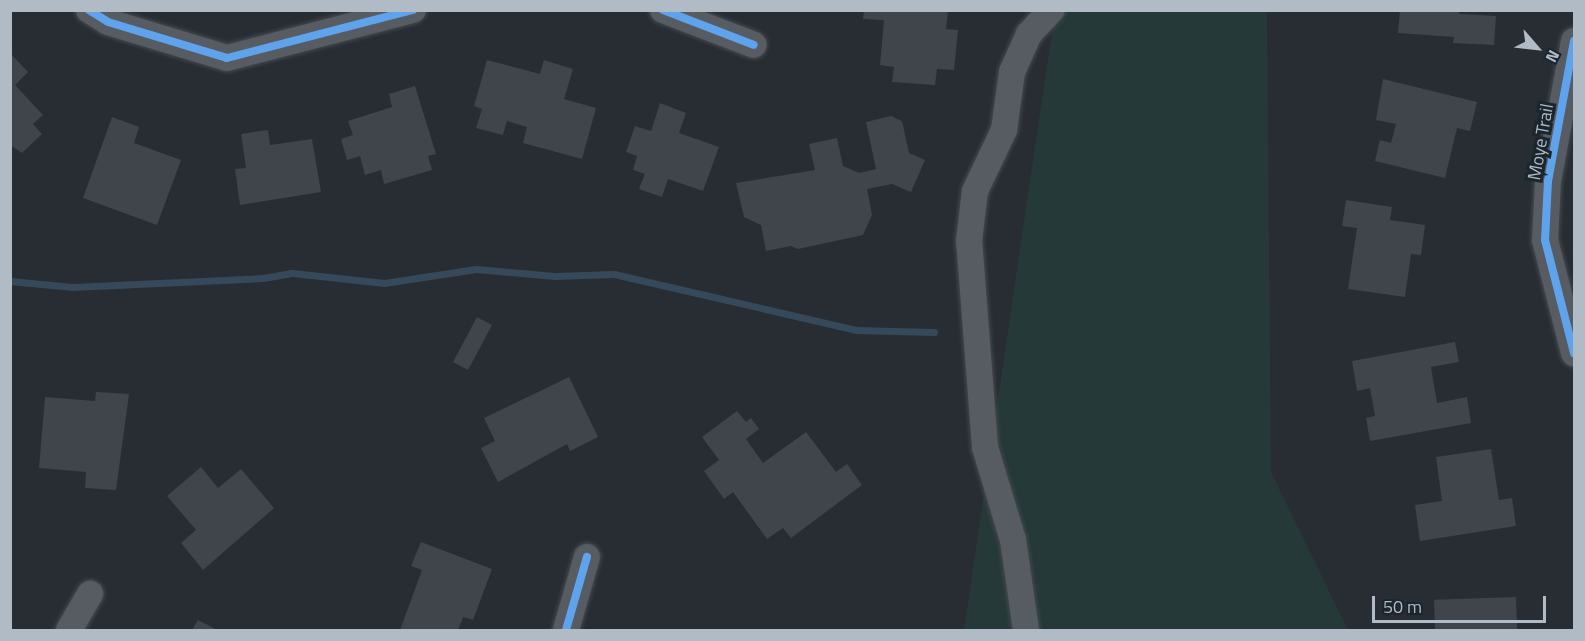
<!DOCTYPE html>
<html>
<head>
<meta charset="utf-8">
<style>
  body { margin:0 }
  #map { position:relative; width:1585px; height:641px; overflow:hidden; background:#272d33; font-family:"Titillium Web",sans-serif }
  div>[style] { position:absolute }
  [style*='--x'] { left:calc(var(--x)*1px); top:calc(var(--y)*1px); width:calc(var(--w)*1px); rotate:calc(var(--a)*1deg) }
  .green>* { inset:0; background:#253939 }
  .stream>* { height:7px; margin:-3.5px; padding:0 3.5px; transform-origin:3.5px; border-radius:3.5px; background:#35495a }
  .building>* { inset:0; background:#3f454a; transform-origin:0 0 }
  .roads { filter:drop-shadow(0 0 2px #44494e) drop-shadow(0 0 2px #44494e) }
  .minor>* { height:26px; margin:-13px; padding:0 13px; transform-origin:13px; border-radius:13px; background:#575c62 }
  .cycleway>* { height:8px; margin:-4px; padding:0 4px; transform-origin:4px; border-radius:4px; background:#60a3ed }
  span { translate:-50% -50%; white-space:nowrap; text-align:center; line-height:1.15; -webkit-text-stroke:6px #1b252d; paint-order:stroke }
  .street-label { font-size:18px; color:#b0bbc5 }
  .frame { position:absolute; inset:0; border:12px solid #b0bbc5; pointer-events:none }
  .north { position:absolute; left:1507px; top:18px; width:60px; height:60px; -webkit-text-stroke:4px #1b252d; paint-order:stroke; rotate:118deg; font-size:16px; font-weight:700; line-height:24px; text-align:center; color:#b0bbc5 }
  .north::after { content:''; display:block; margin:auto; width:21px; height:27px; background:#b0bbc5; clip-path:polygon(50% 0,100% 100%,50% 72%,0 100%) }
  .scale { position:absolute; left:1372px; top:596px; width:174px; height:27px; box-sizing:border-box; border:3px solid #b0bbc5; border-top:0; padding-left:8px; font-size:18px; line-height:21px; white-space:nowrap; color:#b0bbc5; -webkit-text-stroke:4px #1b252d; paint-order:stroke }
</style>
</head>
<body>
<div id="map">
  <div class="green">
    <i style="clip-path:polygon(1055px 11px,1267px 11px,1271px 472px,1348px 630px,964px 630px)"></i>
  </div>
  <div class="stream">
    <i style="--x:10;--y:281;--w:63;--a:5.4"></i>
    <i style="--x:73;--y:287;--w:190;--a:-2.7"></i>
    <i style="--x:263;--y:278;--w:29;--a:-10"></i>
    <i style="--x:292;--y:273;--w:93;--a:6.2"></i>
    <i style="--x:384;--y:283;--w:93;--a:-8.7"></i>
    <i style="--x:476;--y:269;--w:79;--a:5.1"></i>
    <i style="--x:555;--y:276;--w:59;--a:-1.9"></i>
    <i style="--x:614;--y:274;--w:248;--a:13"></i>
    <i style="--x:856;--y:330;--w:78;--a:1.5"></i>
  </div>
  <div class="building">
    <i style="clip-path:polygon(864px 10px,948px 10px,946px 29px,958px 30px,954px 70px,937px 69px,935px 85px,892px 82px,894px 67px,880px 65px,884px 20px,863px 19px)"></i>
    <i style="clip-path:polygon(1400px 10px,1460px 10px,1459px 14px,1496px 16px,1494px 45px,1453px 43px,1454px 37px,1398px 33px)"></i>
    <i style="clip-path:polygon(10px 53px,28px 72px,15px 85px,43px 115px,33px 124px,42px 134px,22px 153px,10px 145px)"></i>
    <i style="clip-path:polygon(487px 60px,540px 74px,544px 60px,573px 69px,564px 99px,596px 108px,582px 159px,523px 143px,527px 127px,507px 121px,503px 135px,476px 128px,482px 109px,474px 106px)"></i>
    <i style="clip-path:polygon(1383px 79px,1477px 102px,1470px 131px,1457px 128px,1445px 178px,1375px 161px,1380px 140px,1391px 143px,1396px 124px,1376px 120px)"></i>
    <i style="clip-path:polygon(415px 86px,436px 154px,428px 156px,432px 170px,384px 184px,381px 170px,365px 175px,360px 156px,347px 160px,341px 139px,353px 135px,348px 121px,392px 107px,389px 94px)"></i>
    <i style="clip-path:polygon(660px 103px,686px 113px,679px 133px,719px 147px,703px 191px,668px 179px,662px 197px,639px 189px,645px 174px,633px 170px,637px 156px,626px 152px,635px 126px,651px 131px)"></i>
    <i style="clip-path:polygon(891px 116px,902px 121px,909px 153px,925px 160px,911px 192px,892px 184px,867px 189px,872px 215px,863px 235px,798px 249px,791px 246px,766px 251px,761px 225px,744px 217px,736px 183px,815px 170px,809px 144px,837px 138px,843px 166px,859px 173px,876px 169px,866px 122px)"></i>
    <i style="clip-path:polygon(112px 117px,139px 127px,134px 143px,181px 160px,157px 225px,83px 198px)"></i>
    <i style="clip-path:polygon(268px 130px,270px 145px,312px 139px,321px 192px,240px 205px,235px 169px,246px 168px,241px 134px)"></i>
    <i style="clip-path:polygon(1346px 200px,1392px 207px,1390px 220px,1425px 225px,1421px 255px,1411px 254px,1405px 297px,1348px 289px,1357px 228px,1342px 226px)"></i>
    <i style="left:477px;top:317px;width:17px;height:51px;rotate:28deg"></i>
    <i style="clip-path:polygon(1455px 342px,1459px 362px,1431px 367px,1437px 403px,1467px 397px,1471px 423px,1370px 441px,1366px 418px,1375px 416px,1370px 388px,1357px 391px,1352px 361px)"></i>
    <i style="clip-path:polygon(569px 377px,598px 437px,570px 451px,567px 444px,498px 482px,481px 448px,495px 441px,484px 418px)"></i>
    <i style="clip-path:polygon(96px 392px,129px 394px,116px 490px,85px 488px,86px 472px,39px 468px,45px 397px,95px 401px)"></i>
    <i style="clip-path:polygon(737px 411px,746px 422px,751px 418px,759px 429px,746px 439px,763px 463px,806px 432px,836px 472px,847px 464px,862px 485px,791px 538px,783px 528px,767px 539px,733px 492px,724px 499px,704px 471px,719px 460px,702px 437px)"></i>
    <i style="clip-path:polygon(1491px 449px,1499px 500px,1512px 498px,1516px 526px,1420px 541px,1415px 505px,1442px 501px,1436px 457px)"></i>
    <i style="clip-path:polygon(201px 467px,218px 488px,241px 469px,274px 508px,203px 570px,181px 543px,196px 530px,167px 496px)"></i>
    <i style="clip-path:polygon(421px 542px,492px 569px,473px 620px,463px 617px,458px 630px,400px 630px,422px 570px,411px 566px)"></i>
    <i style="left:1516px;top:597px;width:33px;height:82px;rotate:88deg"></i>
    <i style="clip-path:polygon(198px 620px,217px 630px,192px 630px)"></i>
  </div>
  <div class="roads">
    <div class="minor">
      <i style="--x:89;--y:10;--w:22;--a:32"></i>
      <i style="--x:108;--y:22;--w:124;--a:16.8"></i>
      <i style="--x:227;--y:58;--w:192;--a:-14.5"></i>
      <i style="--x:663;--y:10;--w:97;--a:21"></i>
      <i style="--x:1574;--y:41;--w:142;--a:100.5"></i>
      <i style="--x:1548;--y:181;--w:59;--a:92.9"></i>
      <i style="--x:1545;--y:240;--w:117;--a:75.6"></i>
      <i style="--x:69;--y:630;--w:42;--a:-59.7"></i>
      <i style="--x:566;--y:630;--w:76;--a:-74"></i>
      <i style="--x:1026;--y:630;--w:91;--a:-98.2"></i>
      <i style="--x:1013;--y:540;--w:97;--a:-106.8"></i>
      <i style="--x:985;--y:447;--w:207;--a:-94.4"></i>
      <i style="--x:969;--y:241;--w:50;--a:-83.2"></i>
      <i style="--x:975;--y:191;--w:68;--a:-64.6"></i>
      <i style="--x:1004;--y:130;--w:59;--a:-82.1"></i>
      <i style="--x:1012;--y:72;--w:42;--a:-65.9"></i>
      <i style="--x:1029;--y:34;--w:33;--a:-47"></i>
    </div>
  </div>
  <div class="cycleway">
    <i style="--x:89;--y:10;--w:22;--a:32"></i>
    <i style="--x:108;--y:22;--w:124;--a:16.8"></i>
    <i style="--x:227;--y:58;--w:192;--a:-14.5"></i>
    <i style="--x:663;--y:10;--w:97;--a:21"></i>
    <i style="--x:1574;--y:41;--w:142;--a:100.5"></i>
    <i style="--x:1548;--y:181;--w:59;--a:92.9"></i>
    <i style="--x:1545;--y:240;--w:117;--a:75.6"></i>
    <i style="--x:566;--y:630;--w:76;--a:-74"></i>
  </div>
  <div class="street-label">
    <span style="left:1541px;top:142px;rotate:-80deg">Moye Trail</span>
  </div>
  <div class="frame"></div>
  <div class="north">N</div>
  <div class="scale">50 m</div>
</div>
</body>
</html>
